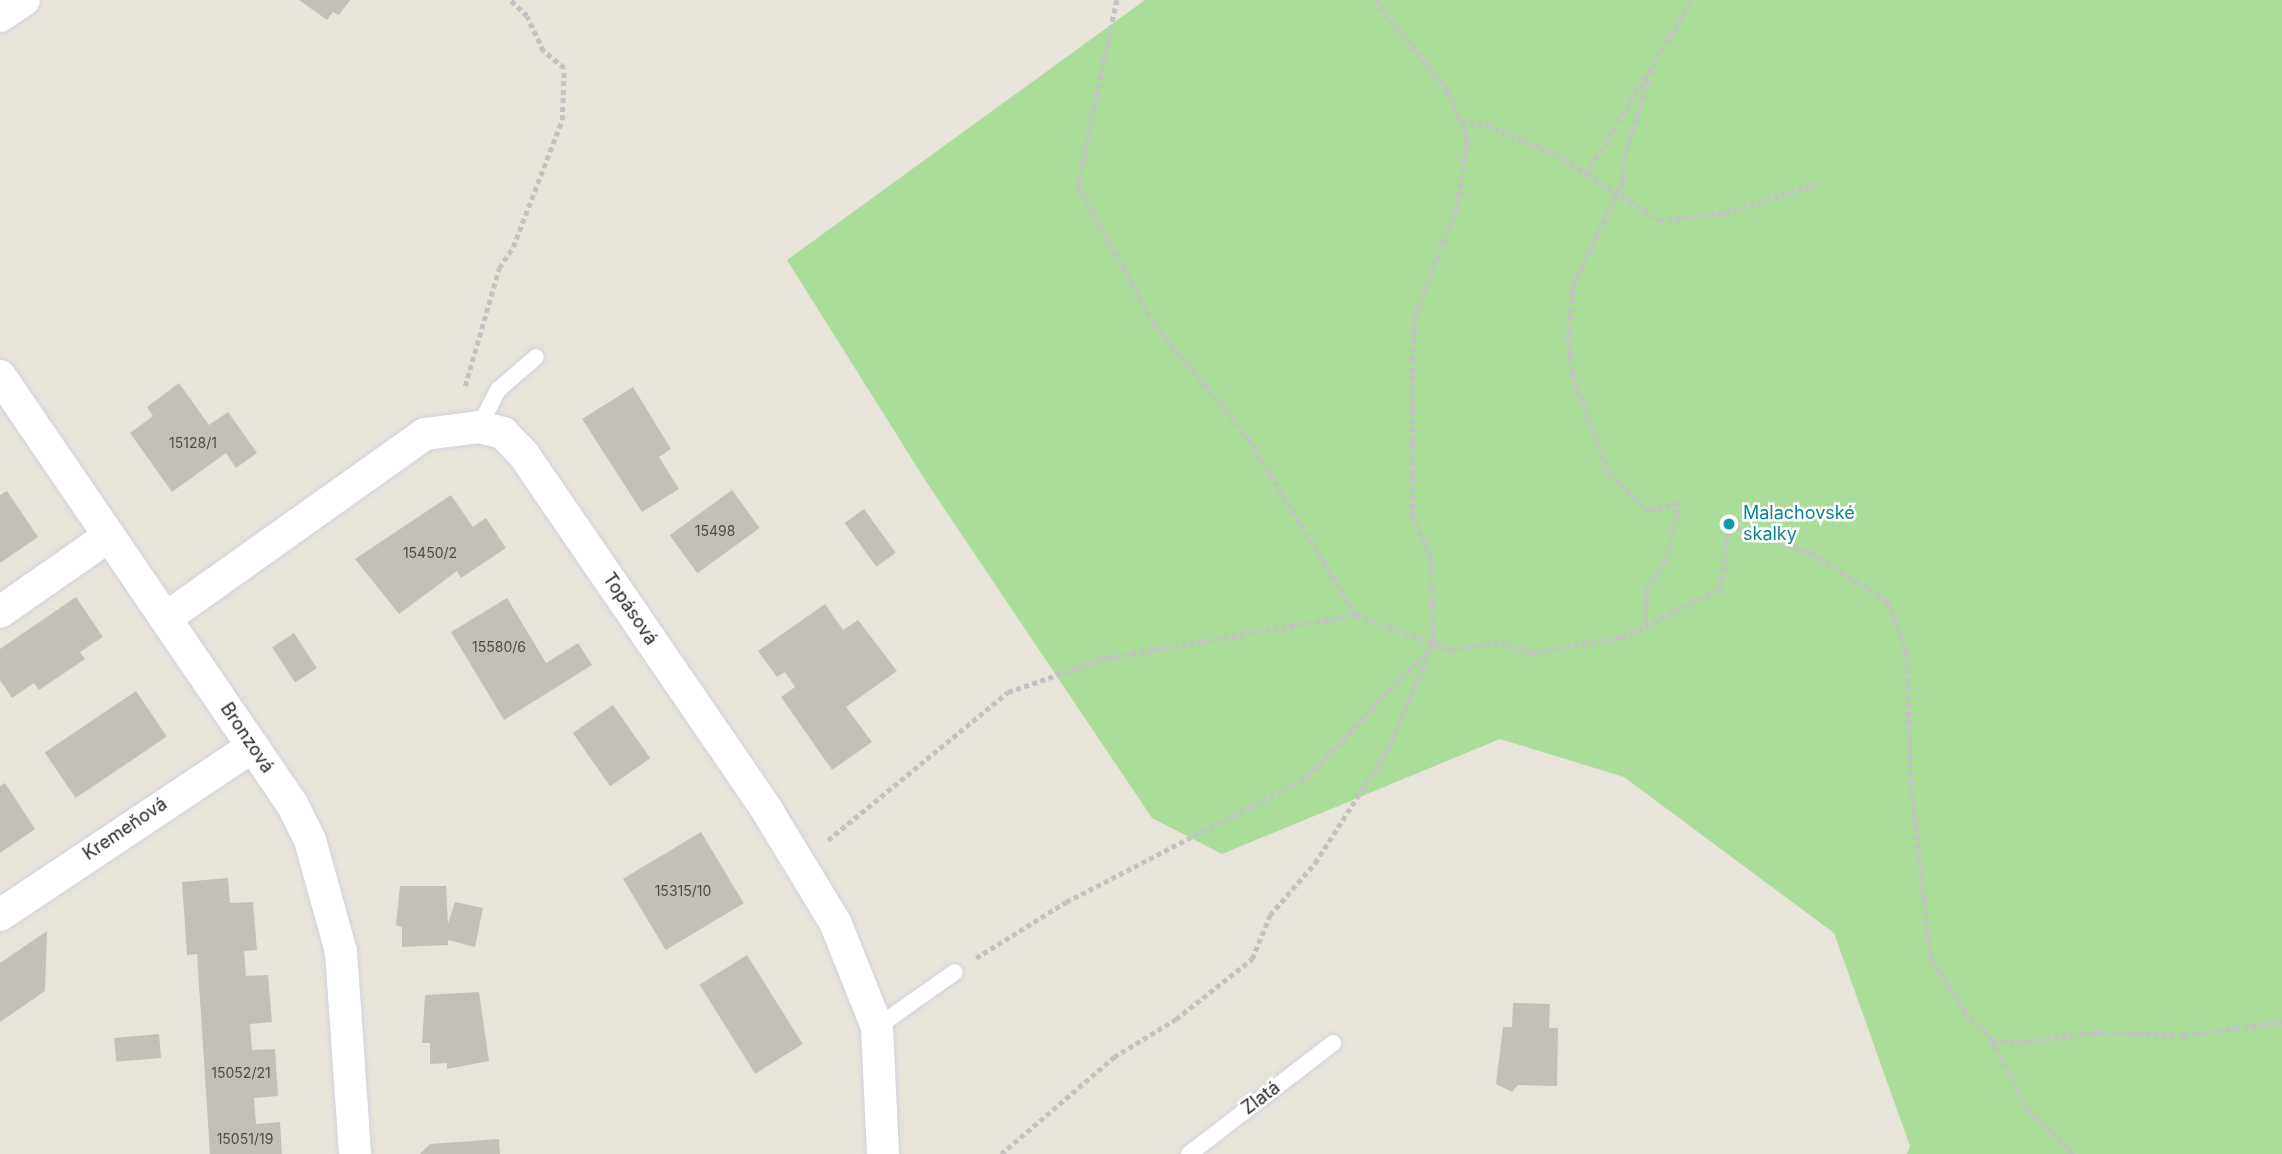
<!DOCTYPE html>
<html>
<head>
<meta charset="utf-8">
<style>
  body { margin:0 }
  #map { position:relative; width:2282px; height:1154px; overflow:hidden; background:#e9e4da; font-family:Inter,sans-serif }
  div>[style] { position:absolute }
  [style*='--x'] { left:calc(var(--x)*1px); top:calc(var(--y)*1px); width:calc(var(--w)*1px); rotate:calc(var(--a)*1deg) }
  .green>* { inset:0; background:#aadc9a }
  .building>* { inset:0; background:#c4c0b9; transform-origin:0 0 }
  .path>* { height:4.5px; margin-top:-2.25px; transform-origin:0; background:repeating-linear-gradient(90deg,#c3c3c3 0 5px,transparent 0 8.5px) }
  .roads { filter:drop-shadow(0 0 2px #cfd1df) drop-shadow(0 0 2px #cfd1df) }
  .lane>* { height:16px; margin:-8px; padding:0 8px; transform-origin:8px; border-radius:8px; background:#fff }
  .street>* { height:32px; margin:-16px; padding:0 16px; transform-origin:16px; border-radius:16px; background:#fff }
  .dots>* { width:19px; height:19px; translate:-50% -50%; box-sizing:border-box; border:4px solid #fff; border-radius:50% }
  span { translate:-50% -50%; white-space:nowrap; text-align:center; line-height:1.15; -webkit-text-stroke:5px #fff; paint-order:stroke }
  .number-label { font-size:14px; color:#4e4d4c }
  .number-label span { -webkit-text-stroke-width:0 }
  .culture-label { font-size:18px; color:#0d838f }
  .left { translate:0 -50%; text-align:left }
  .street-label { font-size:18px; color:#272727 }
</style>
</head>
<body>
<div id="map">
  <div class="green">
    <i style="clip-path:polygon(1145px 0,2282px 0,2282px 1154px,1907px 1154px,1910px 1146px,1834px 933px,1624px 777px,1500px 739px,1222px 854px,1152px 818px,927px 483px,787px 260px)"></i>
  </div>
  <div class="building">
    <i style="clip-path:polygon(299px 0,350px 0,339px 15px,333px 12px,327px 20px)"></i>
    <i style="clip-path:polygon(179px 383px,209px 425px,228px 412px,257px 453px,236px 468px,226px 453px,172px 492px,130px 433px,153px 416px,147px 407px)"></i>
    <i style="clip-path:polygon(633px 387px,671px 449px,659px 457px,679px 489px,642px 512px,582px 419px)"></i>
    <i style="left:732px;top:490px;width:47px;height:77px;rotate:54deg"></i>
    <i style="clip-path:polygon(7px 491px,38px 537px,0 563px,0 495px)"></i>
    <i style="clip-path:polygon(451px 495px,473px 527px,486px 518px,506px 548px,461px 578px,457px 571px,399px 614px,355px 559px)"></i>
    <i style="left:864px;top:509px;width:54px;height:24px;rotate:54deg"></i>
    <i style="clip-path:polygon(76px 597px,103px 637px,80px 652px,85px 659px,39px 690px,34px 683px,12px 698px,0 680px,0 649px)"></i>
    <i style="clip-path:polygon(507px 598px,546px 663px,578px 643px,592px 665px,504px 720px,451px 632px)"></i>
    <i style="clip-path:polygon(825px 604px,843px 630px,858px 620px,897px 671px,846px 707px,872px 742px,832px 770px,781px 697px,795px 687px,785px 672px,777px 677px,758px 651px)"></i>
    <i style="left:294px;top:633px;width:42px;height:26px;rotate:57deg"></i>
    <i style="left:136px;top:691px;width:55px;height:110px;rotate:56deg"></i>
    <i style="left:613px;top:705px;width:65px;height:49px;rotate:55deg"></i>
    <i style="clip-path:polygon(5px 783px,35px 829px,0 853px,0 786px)"></i>
    <i style="left:701px;top:832px;width:83px;height:91px;rotate:59deg"></i>
    <i style="clip-path:polygon(228px 878px,230px 903px,253px 902px,257px 950px,244px 951px,246px 976px,268px 975px,272px 1022px,250px 1024px,252px 1050px,275px 1049px,278px 1096px,254px 1098px,256px 1124px,280px 1122px,282px 1154px,210px 1154px,197px 954px,187px 955px,182px 882px)"></i>
    <i style="clip-path:polygon(400px 886px,446px 886px,448px 924px,455px 902px,483px 908px,475px 947px,448px 940px,448px 945px,402px 947px,402px 927px,396px 925px)"></i>
    <i style="clip-path:polygon(47px 931px,45px 991px,0 1022px,0 963px)"></i>
    <i style="left:747px;top:955px;width:105px;height:56px;rotate:58deg"></i>
    <i style="clip-path:polygon(479px 992px,489px 1061px,447px 1069px,447px 1063px,430px 1064px,430px 1043px,422px 1043px,425px 995px)"></i>
    <i style="clip-path:polygon(1513px 1003px,1550px 1004px,1549px 1028px,1558px 1028px,1557px 1086px,1518px 1085px,1512px 1092px,1496px 1084px,1503px 1027px,1512px 1027px)"></i>
    <i style="left:159px;top:1034px;width:24px;height:45px;rotate:85deg"></i>
    <i style="clip-path:polygon(499px 1139px,500px 1154px,420px 1154px,430px 1144px)"></i>
  </div>
  <div class="path">
    <i style="--x:1117;--y:0;--w:189;--a:101.9"></i>
    <i style="--x:1078;--y:185;--w:160;--a:61.2"></i>
    <i style="--x:1155;--y:325;--w:146;--a:50.5"></i>
    <i style="--x:1248;--y:438;--w:207;--a:58.6"></i>
    <i style="--x:1356;--y:615;--w:101;--a:20.2"></i>
    <i style="--x:1451;--y:650;--w:51;--a:-9.1"></i>
    <i style="--x:1501;--y:642;--w:33;--a:20"></i>
    <i style="--x:1532;--y:653;--w:91;--a:-10.1"></i>
    <i style="--x:1622;--y:637;--w:109;--a:-26.1"></i>
    <i style="--x:1720;--y:589;--w:66;--a:-82.1"></i>
    <i style="--x:1729;--y:524;--w:88;--a:19.3"></i>
    <i style="--x:1812;--y:553;--w:90;--a:32.8"></i>
    <i style="--x:1888;--y:602;--w:53;--a:69.2"></i>
    <i style="--x:1907;--y:652;--w:132;--a:88.3"></i>
    <i style="--x:1911;--y:784;--w:175;--a:83.4"></i>
    <i style="--x:1931;--y:958;--w:64;--a:57.8"></i>
    <i style="--x:1965;--y:1012;--w:39;--a:46"></i>
    <i style="--x:1992;--y:1040;--w:28;--a:6"></i>
    <i style="--x:2020;--y:1043;--w:75;--a:-8.5"></i>
    <i style="--x:2094;--y:1032;--w:90;--a:1.9"></i>
    <i style="--x:2184;--y:1035;--w:99;--a:-7.6"></i>
    <i style="--x:1375;--y:0;--w:115;--a:51.3"></i>
    <i style="--x:1447;--y:90;--w:34;--a:66"></i>
    <i style="--x:1586;--y:174;--w:86;--a:32.2"></i>
    <i style="--x:1659;--y:220;--w:66;--a:-6.1"></i>
    <i style="--x:1725;--y:213;--w:98;--a:-17.9"></i>
    <i style="--x:465;--y:386;--w:123;--a:-73.9"></i>
    <i style="--x:499;--y:268;--w:25;--a:-56"></i>
    <i style="--x:513;--y:247;--w:136;--a:-68.9"></i>
    <i style="--x:562;--y:120;--w:52;--a:-87.8"></i>
    <i style="--x:564;--y:68;--w:27;--a:-141"></i>
    <i style="--x:543;--y:51;--w:38;--a:-115"></i>
    <i style="--x:527;--y:16;--w:23;--a:-137"></i>
    <i style="--x:1645;--y:622;--w:30;--a:-88"></i>
    <i style="--x:1646;--y:592;--w:42;--a:-59.7"></i>
    <i style="--x:1667;--y:556;--w:54;--a:-77.2"></i>
    <i style="--x:1679;--y:503;--w:31;--a:165"></i>
    <i style="--x:1649;--y:511;--w:54;--a:-137.2"></i>
    <i style="--x:1609;--y:474;--w:107;--a:-110.3"></i>
    <i style="--x:1572;--y:374;--w:37;--a:-96"></i>
    <i style="--x:1568;--y:337;--w:52;--a:-84.5"></i>
    <i style="--x:1573;--y:285;--w:115;--a:-64.3"></i>
    <i style="--x:1623;--y:181;--w:24;--a:-88"></i>
    <i style="--x:1624;--y:157;--w:92;--a:-72.9"></i>
    <i style="--x:828;--y:840;--w:233;--a:-39.4"></i>
    <i style="--x:1008;--y:692;--w:104;--a:-19.1"></i>
    <i style="--x:1106;--y:658;--w:254;--a:-9.8"></i>
    <i style="--x:976;--y:958;--w:106;--a:-31.9"></i>
    <i style="--x:1066;--y:902;--w:271;--a:-27.4"></i>
    <i style="--x:1307;--y:777;--w:177;--a:-46.4"></i>
    <i style="--x:1992;--y:1040;--w:77;--a:63.1"></i>
    <i style="--x:2027;--y:1109;--w:65;--a:43.8"></i>
    <i style="--x:1001;--y:1154;--w:149;--a:-40.6"></i>
    <i style="--x:1114;--y:1057;--w:73;--a:-31.5"></i>
    <i style="--x:1176;--y:1019;--w:97;--a:-38.3"></i>
    <i style="--x:1252;--y:959;--w:48;--a:-67.8"></i>
    <i style="--x:1270;--y:915;--w:69;--a:-49.1"></i>
    <i style="--x:1315;--y:863;--w:135;--a:-57.4"></i>
    <i style="--x:1388;--y:749;--w:115;--a:-67"></i>
    <i style="--x:1433;--y:643;--w:84;--a:-91.4"></i>
    <i style="--x:1431;--y:559;--w:46;--a:-114.3"></i>
    <i style="--x:1412;--y:517;--w:157;--a:-90"></i>
    <i style="--x:1412;--y:360;--w:45;--a:-86.2"></i>
    <i style="--x:1415;--y:315;--w:118;--a:-69.1"></i>
    <i style="--x:1457;--y:205;--w:65;--a:-81.1"></i>
    <i style="--x:1467;--y:141;--w:21;--a:-107"></i>
    <i style="--x:1461;--y:121;--w:25;--a:9"></i>
    <i style="--x:1486;--y:125;--w:85;--a:22.9"></i>
    <i style="--x:1564;--y:158;--w:27;--a:36"></i>
    <i style="--x:1586;--y:174;--w:204;--a:-58.7"></i>
  </div>
  <div class="roads">
    <div class="lane">
      <i style="--x:479;--y:427;--w:42;--a:-62.8"></i>
      <i style="--x:498;--y:390;--w:50;--a:-41"></i>
      <i style="--x:877;--y:1027;--w:95;--a:-35.2"></i>
      <i style="--x:1189;--y:1154;--w:182;--a:-37.6"></i>
    </div>
    <div class="street">
      <i style="--x:0;--y:16;--w:29;--a:-34"></i>
      <i style="--x:0;--y:376;--w:518;--a:55.7"></i>
      <i style="--x:292;--y:804;--w:40;--a:63.4"></i>
      <i style="--x:310;--y:840;--w:116;--a:74.5"></i>
      <i style="--x:341;--y:952;--w:202;--a:86"></i>
      <i style="--x:0;--y:612;--w:133;--a:-34.9"></i>
      <i style="--x:166;--y:618;--w:318;--a:-35.4"></i>
      <i style="--x:425;--y:434;--w:54;--a:-7.4"></i>
      <i style="--x:479;--y:427;--w:25;--a:14"></i>
      <i style="--x:503;--y:433;--w:30;--a:46"></i>
      <i style="--x:524;--y:455;--w:432;--a:55.6"></i>
      <i style="--x:768;--y:812;--w:129;--a:58.7"></i>
      <i style="--x:835;--y:922;--w:113;--a:68.2"></i>
      <i style="--x:877;--y:1027;--w:127;--a:87.3"></i>
      <i style="--x:0;--y:915;--w:304;--a:-33.7"></i>
    </div>
  </div>
  <div class="dots">
    <i style="left:1729px;top:524px;background:#0f9aa8"></i>
  </div>
  <div class="number-label">
    <span style="left:193px;top:443px">15128/1</span>
    <span style="left:715px;top:531px">15498</span>
    <span style="left:430px;top:553px">15450/2</span>
    <span style="left:499px;top:647px">15580/6</span>
    <span style="left:683px;top:891px">15315/10</span>
    <span style="left:241px;top:1073px">15052/21</span>
    <span style="left:245px;top:1139px">15051/19</span>
  </div>
  <div class="culture-label">
    <span class="left" style="left:1743px;top:524px">Malachovské<br>skalky</span>
  </div>
  <div class="street-label">
    <span style="left:630px;top:609px;rotate:56deg">Topásová</span>
    <span style="left:247px;top:738px;rotate:56deg">Bronzová</span>
    <span style="left:125px;top:829px;rotate:-34deg">Kremeňová</span>
    <span style="left:1261px;top:1098px;rotate:-37deg">Zlatá</span>
  </div>
</div>
</body>
</html>
